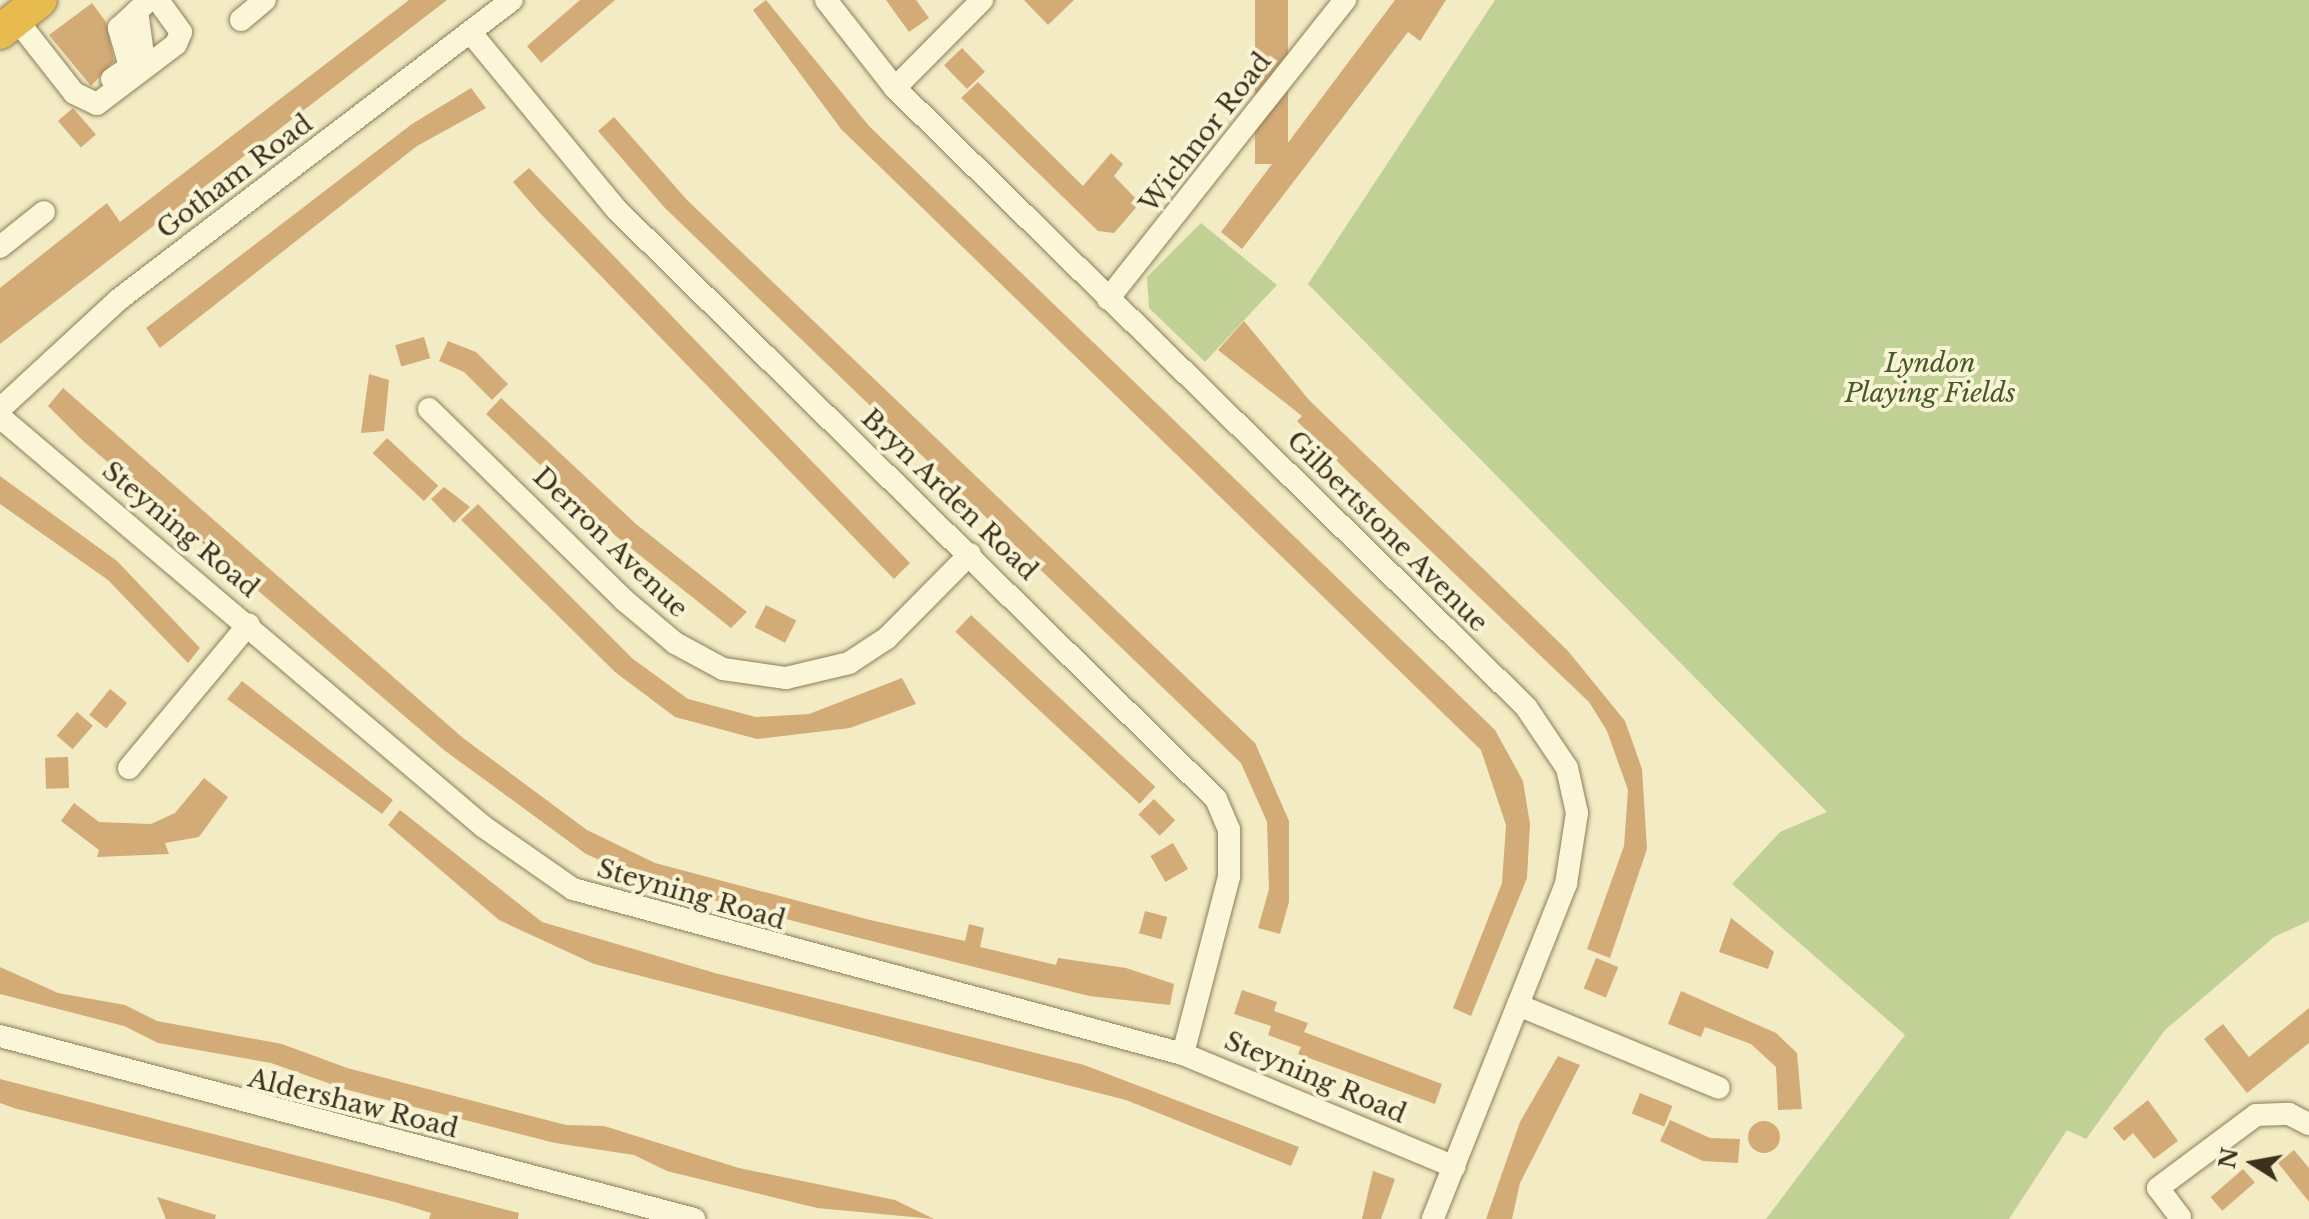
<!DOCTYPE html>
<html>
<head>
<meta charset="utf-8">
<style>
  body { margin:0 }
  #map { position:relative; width:2309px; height:1219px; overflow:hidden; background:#f2ebc4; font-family:"Libre Baskerville",serif }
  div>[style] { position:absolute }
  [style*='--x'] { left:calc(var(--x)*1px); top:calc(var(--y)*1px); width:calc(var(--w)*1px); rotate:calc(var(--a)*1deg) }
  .green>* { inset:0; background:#c1d196 }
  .building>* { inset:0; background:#d3ab77; transform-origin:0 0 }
  .round { border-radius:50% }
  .roads { filter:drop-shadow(0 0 2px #8e7d58) drop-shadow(0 0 2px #8e7d58) }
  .minor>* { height:22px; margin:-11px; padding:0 11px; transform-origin:11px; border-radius:11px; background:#fbf6d8 }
  .highway>* { height:34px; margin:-17px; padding:0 17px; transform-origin:17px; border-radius:17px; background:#e7bb4e }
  span { translate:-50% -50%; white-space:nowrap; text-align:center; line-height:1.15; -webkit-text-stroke:8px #f8f3d4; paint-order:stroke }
  .street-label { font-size:26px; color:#3d311e }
  .park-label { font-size:26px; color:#445b23; font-style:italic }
  .north { position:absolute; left:2213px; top:1123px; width:80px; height:80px; -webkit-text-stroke:6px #f8f3d4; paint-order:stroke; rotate:281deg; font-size:22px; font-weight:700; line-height:32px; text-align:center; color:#3d311e }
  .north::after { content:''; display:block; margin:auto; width:28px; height:36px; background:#3d311e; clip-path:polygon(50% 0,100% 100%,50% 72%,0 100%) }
</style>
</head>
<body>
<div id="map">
  <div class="green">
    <i style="clip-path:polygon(1495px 0,2309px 0,2309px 921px,2274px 937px,2165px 1030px,2086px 1139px,2067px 1130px,2009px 1219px,1766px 1219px,1905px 1035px,1732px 884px,1780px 832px,1827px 812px,1308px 284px)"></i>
    <i style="clip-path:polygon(1201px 223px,1277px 285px,1205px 362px,1149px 308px,1147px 277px)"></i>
  </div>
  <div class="building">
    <i style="clip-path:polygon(409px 0,447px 0,0 344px,0 288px,107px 203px,120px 222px)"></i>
    <i style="clip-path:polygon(580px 0,615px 0,541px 63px,527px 46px)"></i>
    <i style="clip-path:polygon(766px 0,869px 126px,1495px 730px,1523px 781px,1530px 824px,1527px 878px,1471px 1016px,1453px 1008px,1502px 883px,1506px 825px,1481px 750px,841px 129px,753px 10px)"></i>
    <i style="clip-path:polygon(886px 0,916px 0,929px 18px,909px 32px)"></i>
    <i style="clip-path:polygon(1024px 0,1074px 0,1048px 25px)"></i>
    <i style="left:1255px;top:0;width:33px;height:164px"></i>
    <i style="clip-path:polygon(1395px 0,1446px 0,1420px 41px,1408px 32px,1242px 249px,1221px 232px)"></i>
    <i style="clip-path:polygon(92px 3px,106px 22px,114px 61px,91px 86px,49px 35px)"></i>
    <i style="left:962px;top:48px;width:33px;height:25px;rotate:46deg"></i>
    <i style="clip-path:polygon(978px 82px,1083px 186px,1111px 153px,1123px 164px,1114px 176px,1140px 203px,1114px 233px,1098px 231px,961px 98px)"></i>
    <i style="clip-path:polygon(471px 88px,486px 108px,417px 146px,160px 348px,146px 328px,412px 124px)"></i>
    <i style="left:73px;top:108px;width:35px;height:20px;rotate:49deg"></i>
    <i style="clip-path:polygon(614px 117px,687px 200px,1255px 743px,1289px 821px,1289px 902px,1280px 934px,1258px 928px,1269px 889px,1267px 822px,1241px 763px,665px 208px,598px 131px)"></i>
    <i style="clip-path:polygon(529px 168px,910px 563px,894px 579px,538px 211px,513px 182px)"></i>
    <i style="clip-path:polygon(1244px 321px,1309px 400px,1568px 651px,1625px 721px,1642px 769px,1647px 849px,1610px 958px,1587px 949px,1624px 846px,1628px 790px,1607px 731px,1589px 702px,1347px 471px,1297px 421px,1302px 416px,1218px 350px)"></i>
    <i style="left:424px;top:337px;width:22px;height:30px;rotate:74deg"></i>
    <i style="clip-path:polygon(448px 341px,476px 352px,508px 384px,492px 400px,464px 372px,439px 361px)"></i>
    <i style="clip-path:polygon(369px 374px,389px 380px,384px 431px,361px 433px)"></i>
    <i style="clip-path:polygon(63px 388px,463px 738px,587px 830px,655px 863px,870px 920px,965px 941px,969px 924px,984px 928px,980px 947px,1056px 965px,1058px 958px,1126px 968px,1174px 984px,1170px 1005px,1089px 996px,836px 932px,656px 885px,586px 854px,444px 750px,82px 440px,48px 406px)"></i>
    <i style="clip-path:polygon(501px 398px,636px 524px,747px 612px,731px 628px,617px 537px,486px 414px)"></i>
    <i style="left:387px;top:438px;width:70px;height:21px;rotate:43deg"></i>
    <i style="clip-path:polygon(0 476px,117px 561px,200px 648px,188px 663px,108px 580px,0 504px)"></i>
    <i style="clip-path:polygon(444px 487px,470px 507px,454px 523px,431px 499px)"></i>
    <i style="clip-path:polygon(478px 504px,633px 659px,688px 699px,756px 717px,809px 714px,902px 678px,916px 704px,850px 728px,757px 739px,675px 717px,615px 672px,461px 520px)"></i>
    <i style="left:766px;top:605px;width:34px;height:25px;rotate:27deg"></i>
    <i style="left:971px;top:615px;width:252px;height:23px;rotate:43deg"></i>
    <i style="clip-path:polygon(242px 681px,393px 800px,382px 814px,227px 699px)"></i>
    <i style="left:110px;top:689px;width:22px;height:33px;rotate:39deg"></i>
    <i style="left:77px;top:712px;width:21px;height:31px;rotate:41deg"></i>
    <i style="left:68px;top:757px;width:31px;height:23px;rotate:88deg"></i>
    <i style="clip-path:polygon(204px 778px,228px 797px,199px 837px,165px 843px,169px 854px,97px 857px,99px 850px,61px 821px,74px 803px,99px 822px,151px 824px,175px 813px)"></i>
    <i style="left:1154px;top:799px;width:30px;height:22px;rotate:45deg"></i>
    <i style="clip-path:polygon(400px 810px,542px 922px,715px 973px,1084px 1065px,1299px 1147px,1291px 1166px,1126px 1100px,594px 964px,499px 920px,388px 825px)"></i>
    <i style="left:1173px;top:843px;width:30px;height:26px;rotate:60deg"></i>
    <i style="left:1145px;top:911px;width:23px;height:23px;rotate:15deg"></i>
    <i style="clip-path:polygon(1731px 918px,1774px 952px,1768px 969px,1719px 952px)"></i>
    <i style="left:1596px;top:958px;width:24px;height:33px;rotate:22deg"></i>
    <i style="clip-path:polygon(0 967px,58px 993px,125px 1005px,157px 1021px,282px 1044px,347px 1068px,566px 1125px,604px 1126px,739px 1168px,895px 1200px,934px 1219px,817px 1208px,667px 1171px,634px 1155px,555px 1143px,348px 1090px,271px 1063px,158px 1043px,124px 1026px,0 994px)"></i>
    <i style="clip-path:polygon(1242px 990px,1277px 1002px,1274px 1011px,1308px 1023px,1304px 1032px,1442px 1084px,1435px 1104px,1298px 1054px,1301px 1047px,1268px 1035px,1271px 1026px,1234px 1014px)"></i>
    <i style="clip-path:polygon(1681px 991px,1776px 1033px,1797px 1053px,1802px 1109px,1778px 1110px,1776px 1067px,1751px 1044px,1705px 1027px,1701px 1037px,1668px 1024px)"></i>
    <i style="clip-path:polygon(2309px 1008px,2309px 1043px,2247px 1093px,2204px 1039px,2223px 1024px,2249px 1057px)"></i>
    <i style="clip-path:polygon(1558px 1056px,1580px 1065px,1520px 1183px,1512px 1219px,1486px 1219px,1520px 1122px)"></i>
    <i style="clip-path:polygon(0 1079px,519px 1213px,518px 1219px,429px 1219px,431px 1213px,395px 1202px,17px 1109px,0 1103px)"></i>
    <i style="left:1640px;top:1093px;width:35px;height:22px;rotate:22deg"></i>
    <i style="clip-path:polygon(2148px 1100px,2178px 1141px,2154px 1159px,2133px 1133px,2124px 1141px,2113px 1128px)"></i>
    <i style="clip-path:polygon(1670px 1120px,1710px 1138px,1740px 1139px,1738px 1163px,1703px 1161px,1660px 1141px)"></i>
    <i class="round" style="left:1748px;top:1121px;width:32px;height:32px"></i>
    <i style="clip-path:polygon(2294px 1150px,2309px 1168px,2309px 1202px,2278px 1163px)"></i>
    <i style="left:2243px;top:1169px;width:18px;height:43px;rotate:49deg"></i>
    <i style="clip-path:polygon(1373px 1171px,1395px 1179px,1381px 1219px,1362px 1219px)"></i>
    <i style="clip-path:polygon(157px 1197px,216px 1215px,215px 1219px,166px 1219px)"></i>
  </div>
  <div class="roads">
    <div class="minor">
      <i style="--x:826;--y:0;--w:112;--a:51.9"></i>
      <i style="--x:895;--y:88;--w:884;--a:44.45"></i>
      <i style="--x:1526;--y:707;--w:73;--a:56.1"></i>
      <i style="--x:1567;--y:768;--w:46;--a:77.5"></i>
      <i style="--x:1577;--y:813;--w:72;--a:98.8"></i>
      <i style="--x:1566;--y:884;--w:360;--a:111.7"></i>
      <i style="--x:16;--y:19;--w:94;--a:51.9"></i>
      <i style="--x:74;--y:93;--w:25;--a:26"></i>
      <i style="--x:97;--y:104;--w:99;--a:-37.2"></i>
      <i style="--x:176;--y:44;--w:13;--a:-67"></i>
      <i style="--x:181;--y:32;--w:39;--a:-126"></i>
      <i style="--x:241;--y:20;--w:31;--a:-40"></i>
      <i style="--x:471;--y:33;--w:229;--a:50.5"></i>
      <i style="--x:617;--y:210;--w:840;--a:44.52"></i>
      <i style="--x:1216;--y:799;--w:33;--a:67"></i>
      <i style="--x:1229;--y:829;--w:48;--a:90"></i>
      <i style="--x:1229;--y:877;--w:183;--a:104.6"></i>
      <i style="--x:130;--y:67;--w:18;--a:-45"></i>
      <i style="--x:143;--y:54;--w:43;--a:-97.9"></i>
      <i style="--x:112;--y:79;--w:22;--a:-34"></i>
      <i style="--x:130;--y:67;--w:41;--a:-105.8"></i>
      <i style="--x:119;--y:28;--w:41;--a:-43"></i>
      <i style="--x:895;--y:88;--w:124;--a:-45.3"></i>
      <i style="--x:0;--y:247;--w:56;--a:-38.5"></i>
      <i style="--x:1108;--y:299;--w:382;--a:-51.6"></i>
      <i style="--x:0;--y:409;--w:161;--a:-42.7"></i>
      <i style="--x:118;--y:300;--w:495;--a:-37.3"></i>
      <i style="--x:429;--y:409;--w:273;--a:44.4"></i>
      <i style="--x:624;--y:600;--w:67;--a:40.1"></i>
      <i style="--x:675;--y:643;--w:55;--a:28.4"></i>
      <i style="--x:723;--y:669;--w:64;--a:8.1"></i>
      <i style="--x:786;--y:678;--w:65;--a:-13.4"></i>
      <i style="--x:849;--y:663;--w:45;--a:-33.3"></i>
      <i style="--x:887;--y:638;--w:118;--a:-45.3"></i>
      <i style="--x:0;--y:417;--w:634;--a:40.27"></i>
      <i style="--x:484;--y:827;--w:108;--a:34.9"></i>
      <i style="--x:573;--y:889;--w:632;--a:15.14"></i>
      <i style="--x:1183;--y:1054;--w:294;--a:22.6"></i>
      <i style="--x:129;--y:768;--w:187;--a:-50.2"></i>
      <i style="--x:1518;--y:1005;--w:217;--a:22.4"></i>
      <i style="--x:0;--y:1036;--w:718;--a:14.77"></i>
      <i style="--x:2180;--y:1217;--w:36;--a:-127"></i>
      <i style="--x:2158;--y:1188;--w:122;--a:-36.7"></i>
      <i style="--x:2256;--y:1115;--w:33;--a:-2"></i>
      <i style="--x:2289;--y:1114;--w:22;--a:27"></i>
    </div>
    <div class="highway">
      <i style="--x:0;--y:32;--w:51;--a:-38.7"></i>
    </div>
  </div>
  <div class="street-label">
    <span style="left:1206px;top:133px;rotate:-52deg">Wichnor Road</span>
    <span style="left:235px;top:177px;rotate:-37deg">Gotham Road</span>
    <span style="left:949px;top:495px;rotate:44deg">Bryn Arden Road</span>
    <span style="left:180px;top:530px;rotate:40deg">Steyning Road</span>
    <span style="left:1387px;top:532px;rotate:45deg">Gilbertstone Avenue</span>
    <span style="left:610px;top:543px;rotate:44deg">Derron Avenue</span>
    <span style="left:691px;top:895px;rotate:16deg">Steyning Road</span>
    <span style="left:1315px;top:1078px;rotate:23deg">Steyning Road</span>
    <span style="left:353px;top:1104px;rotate:14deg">Aldershaw Road</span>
  </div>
  <div class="park-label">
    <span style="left:1930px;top:379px">Lyndon<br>Playing Fields</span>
  </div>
  <div class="north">N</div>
</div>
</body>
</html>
